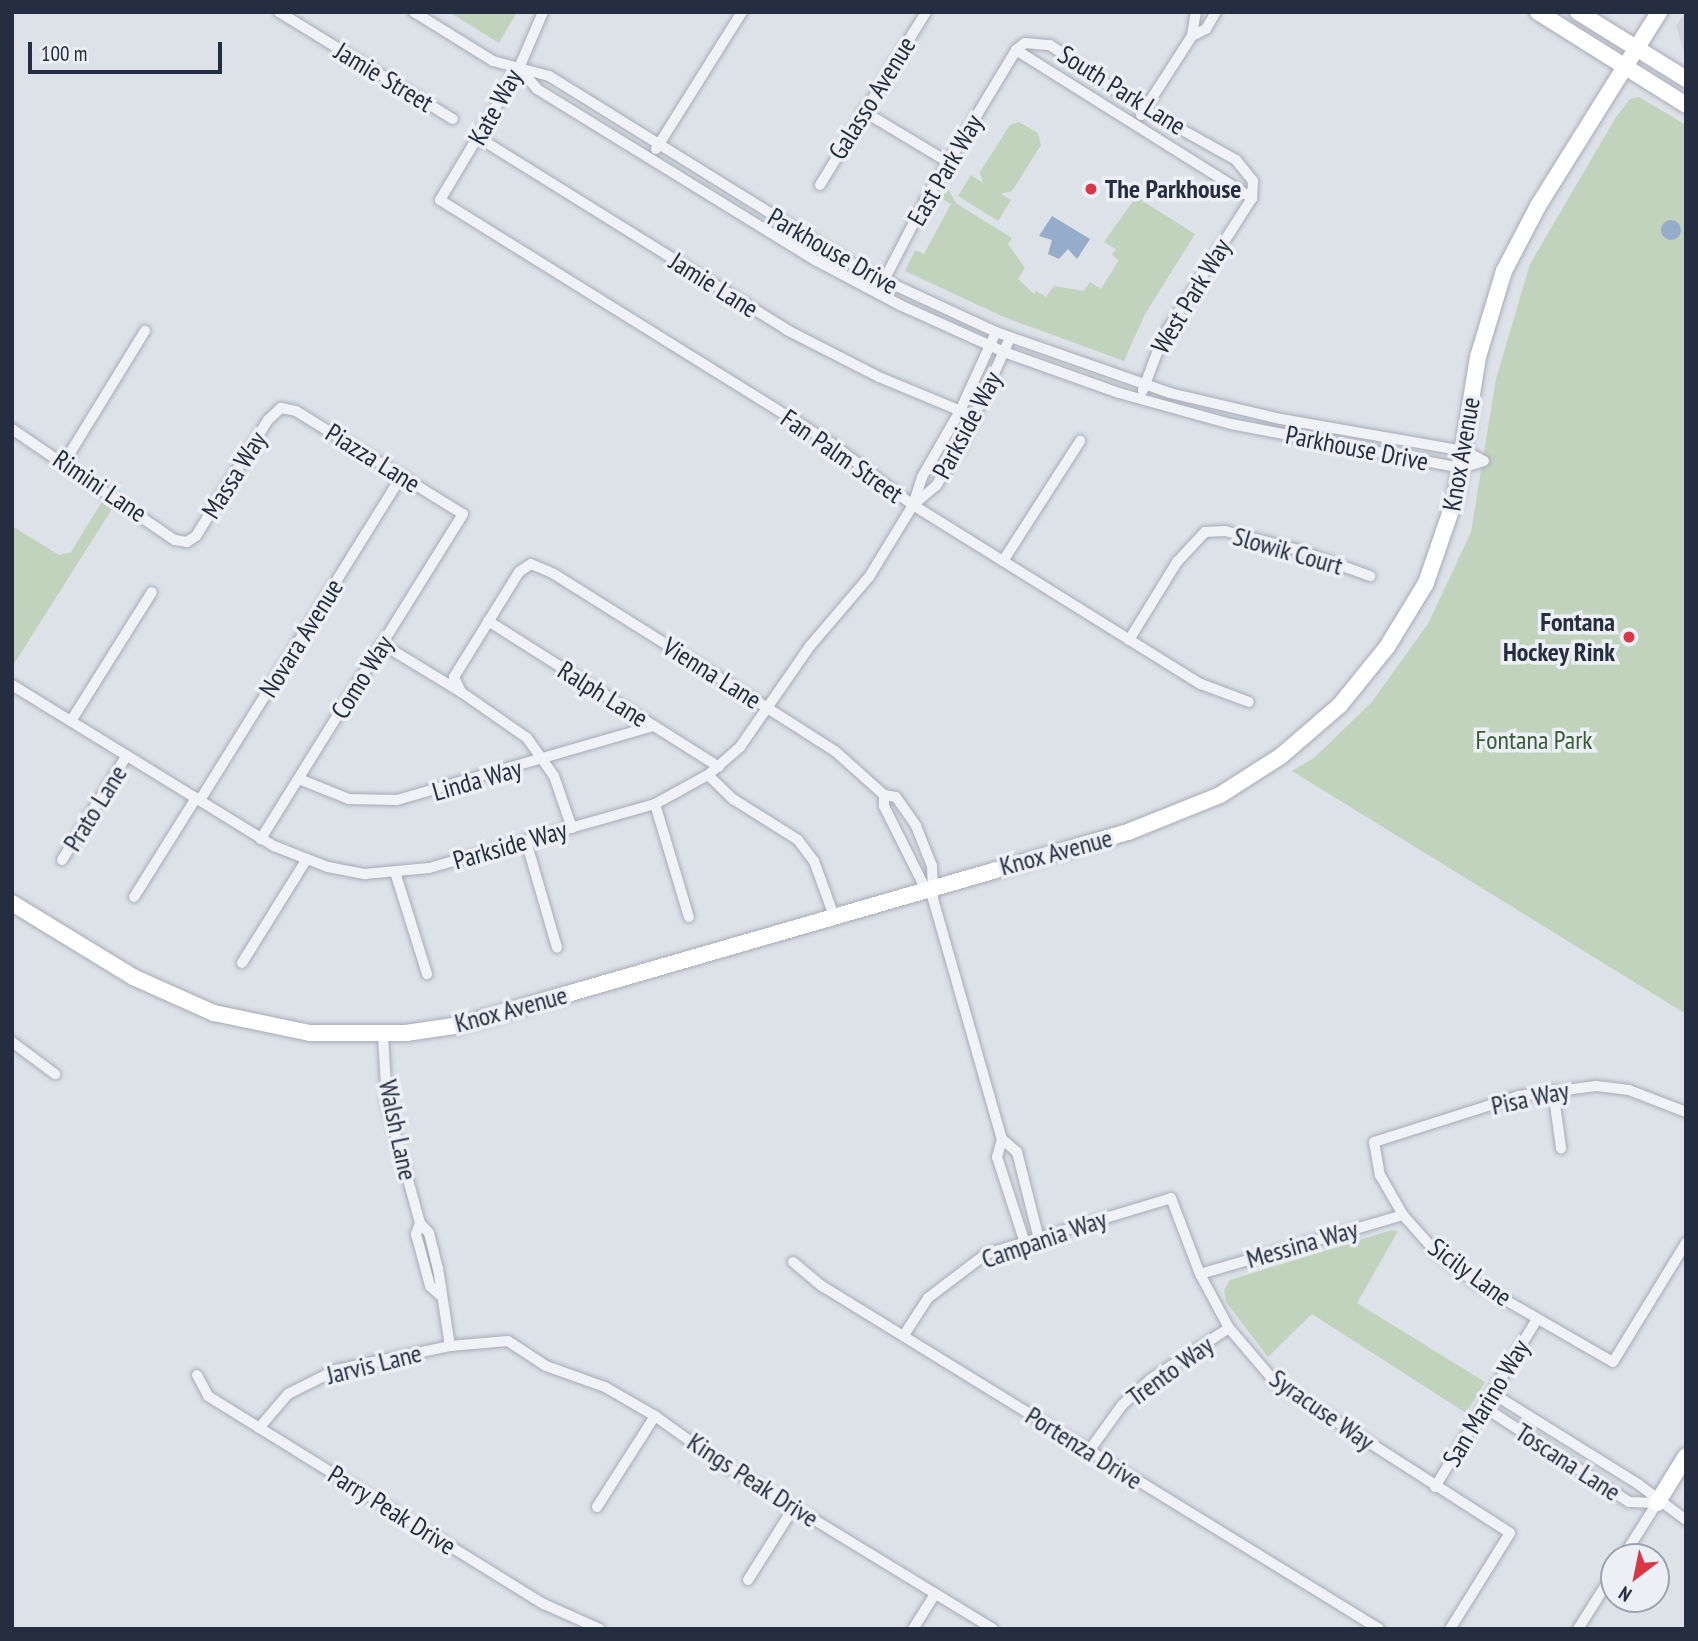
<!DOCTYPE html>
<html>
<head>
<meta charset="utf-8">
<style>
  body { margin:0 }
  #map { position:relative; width:1698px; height:1641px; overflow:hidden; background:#dde1e8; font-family:"PT Sans Narrow",sans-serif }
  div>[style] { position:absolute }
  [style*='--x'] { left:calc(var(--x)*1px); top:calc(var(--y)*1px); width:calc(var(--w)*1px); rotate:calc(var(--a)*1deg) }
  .built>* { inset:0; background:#cfd3dd }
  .green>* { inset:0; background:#c1d3bd }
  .water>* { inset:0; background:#95accb }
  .round { border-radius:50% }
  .roads { filter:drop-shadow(0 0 2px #a6abb6) drop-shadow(0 0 2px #a6abb6) }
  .street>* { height:10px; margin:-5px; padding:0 5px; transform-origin:5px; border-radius:5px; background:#f0f2f6 }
  .secondary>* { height:16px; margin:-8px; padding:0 8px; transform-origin:8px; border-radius:8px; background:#fff }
  .dots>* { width:19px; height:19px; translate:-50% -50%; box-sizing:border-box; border:4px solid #ecf0f6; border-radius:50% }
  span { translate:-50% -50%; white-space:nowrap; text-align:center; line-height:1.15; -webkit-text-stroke:7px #ecf0f6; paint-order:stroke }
  .street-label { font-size:26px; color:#252d40 }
  .poi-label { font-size:26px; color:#252d40; font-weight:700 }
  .left { translate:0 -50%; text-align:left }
  .right { translate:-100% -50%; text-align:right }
  .park-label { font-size:26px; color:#375c32 }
  .frame { position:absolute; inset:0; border:14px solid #252d40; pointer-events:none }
  .north { position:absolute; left:1600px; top:1543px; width:70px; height:70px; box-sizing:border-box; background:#ecf0f6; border:2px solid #9ca2ad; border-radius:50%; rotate:212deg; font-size:19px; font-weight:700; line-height:28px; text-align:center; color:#252d40 }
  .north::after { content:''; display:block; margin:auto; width:24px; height:32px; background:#d83746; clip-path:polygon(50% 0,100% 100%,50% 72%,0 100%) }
  .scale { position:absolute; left:28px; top:42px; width:194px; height:32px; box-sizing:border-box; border:4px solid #252d40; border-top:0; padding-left:9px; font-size:21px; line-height:24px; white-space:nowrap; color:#252d40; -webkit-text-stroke:5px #ecf0f6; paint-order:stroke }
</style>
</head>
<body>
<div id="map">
  <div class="built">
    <i style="clip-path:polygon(1686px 12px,1686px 58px,1676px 26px)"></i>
  </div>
  <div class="green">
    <i style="clip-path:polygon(449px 12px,517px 12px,499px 43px)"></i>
    <i style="clip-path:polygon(1639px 97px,1686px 125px,1686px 1014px,1292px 771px,1314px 758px,1371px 703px,1428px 624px,1471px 532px,1496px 379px,1530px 264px,1616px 117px,1630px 99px)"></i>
    <i style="clip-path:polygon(1019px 122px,1038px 133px,1041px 145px,1012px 191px,1001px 194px,1011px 200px,998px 221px,958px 196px,971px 175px,983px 183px,980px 172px,1010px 125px)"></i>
    <i style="clip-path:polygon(947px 188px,957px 204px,1012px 238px,1008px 244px,1025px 268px,1018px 279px,1034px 294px,1036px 291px,1046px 297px,1054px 286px,1084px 291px,1090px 282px,1101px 289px,1119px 260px,1112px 255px,1116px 249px,1104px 242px,1136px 197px,1195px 234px,1145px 314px,1124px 361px,1004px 317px,905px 271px,915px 250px,924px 254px,951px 204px,941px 198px)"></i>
    <i style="clip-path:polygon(103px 500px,112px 509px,12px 667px,12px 526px,59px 555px,71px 552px)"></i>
    <i style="clip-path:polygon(1392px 1230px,1398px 1231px,1357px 1303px,1485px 1382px,1466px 1413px,1312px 1314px,1268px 1357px,1226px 1302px,1224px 1290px,1230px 1280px)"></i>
  </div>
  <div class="water">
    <i style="clip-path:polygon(1052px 216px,1090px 239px,1077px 259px,1068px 249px,1059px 259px,1048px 254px,1052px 240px,1039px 236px)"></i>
    <i class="round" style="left:1661px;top:220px;width:20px;height:20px"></i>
  </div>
  <div class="roads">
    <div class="street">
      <i style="--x:279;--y:12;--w:204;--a:31.6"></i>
      <i style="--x:414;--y:12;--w:93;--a:31.8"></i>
      <i style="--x:493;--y:61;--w:58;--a:15"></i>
      <i style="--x:549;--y:76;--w:368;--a:31.8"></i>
      <i style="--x:862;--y:270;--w:148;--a:24.8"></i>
      <i style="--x:996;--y:332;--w:184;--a:19.3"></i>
      <i style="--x:1170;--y:393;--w:114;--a:13.2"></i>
      <i style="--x:1281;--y:419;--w:187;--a:9.9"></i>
      <i style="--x:1465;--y:451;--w:21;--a:28"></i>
      <i style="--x:543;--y:12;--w:61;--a:113.2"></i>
      <i style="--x:519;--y:68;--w:154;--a:120.9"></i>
      <i style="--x:440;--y:200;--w:460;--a:31.9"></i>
      <i style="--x:831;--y:443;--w:103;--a:37.1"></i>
      <i style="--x:913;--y:505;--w:339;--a:31.9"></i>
      <i style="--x:1201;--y:684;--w:51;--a:20.6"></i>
      <i style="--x:1192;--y:36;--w:24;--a:-81"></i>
      <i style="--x:1016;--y:50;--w:279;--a:32.1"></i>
      <i style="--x:519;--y:68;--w:28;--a:49"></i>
      <i style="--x:537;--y:89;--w:329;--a:31.6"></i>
      <i style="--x:817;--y:261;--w:94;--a:27.9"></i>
      <i style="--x:900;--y:305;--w:114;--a:24.3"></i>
      <i style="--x:1004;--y:352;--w:122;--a:19.6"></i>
      <i style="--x:1119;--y:393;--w:116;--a:15.5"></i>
      <i style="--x:1231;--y:424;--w:234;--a:10.8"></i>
      <i style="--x:1461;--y:468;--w:24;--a:-17"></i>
      <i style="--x:863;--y:111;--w:99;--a:31"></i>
      <i style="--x:1141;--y:115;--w:94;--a:-57.2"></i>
      <i style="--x:1192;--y:36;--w:16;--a:-27"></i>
      <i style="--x:1206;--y:29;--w:20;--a:-60"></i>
      <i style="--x:479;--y:138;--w:363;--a:31.9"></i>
      <i style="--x:787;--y:330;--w:103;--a:27.1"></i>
      <i style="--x:879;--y:377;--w:104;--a:22.6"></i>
      <i style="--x:656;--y:149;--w:162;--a:-57.9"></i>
      <i style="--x:820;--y:185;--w:203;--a:-58.5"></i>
      <i style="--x:881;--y:286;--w:96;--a:-62.6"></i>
      <i style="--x:925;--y:201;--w:176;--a:-58.9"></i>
      <i style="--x:1016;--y:50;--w:11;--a:-38"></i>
      <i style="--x:1025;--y:43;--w:25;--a:5"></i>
      <i style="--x:1050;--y:45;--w:100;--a:34.8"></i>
      <i style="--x:1132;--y:102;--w:119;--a:29.1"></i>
      <i style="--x:1236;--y:160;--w:27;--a:51"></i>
      <i style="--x:1253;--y:181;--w:17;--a:93"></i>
      <i style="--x:1252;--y:198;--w:165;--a:122.6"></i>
      <i style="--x:1163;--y:337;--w:57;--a:110.7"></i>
      <i style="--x:12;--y:429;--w:197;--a:34.3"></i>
      <i style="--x:175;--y:540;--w:12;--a:9"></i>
      <i style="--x:187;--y:542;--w:11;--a:-34"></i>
      <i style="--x:196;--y:536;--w:137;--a:-58.2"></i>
      <i style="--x:268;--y:420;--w:18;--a:-43"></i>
      <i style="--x:281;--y:408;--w:15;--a:11"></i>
      <i style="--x:296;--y:411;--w:196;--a:31.7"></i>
      <i style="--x:463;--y:514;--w:383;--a:121.9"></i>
      <i style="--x:65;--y:461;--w:153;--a:-58.4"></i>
      <i style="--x:913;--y:505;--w:30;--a:-40"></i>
      <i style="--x:936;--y:486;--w:52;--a:-58.5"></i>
      <i style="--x:963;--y:442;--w:114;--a:-65.7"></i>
      <i style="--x:1003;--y:561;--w:143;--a:-57.3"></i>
      <i style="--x:488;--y:621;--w:273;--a:32.3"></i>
      <i style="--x:1129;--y:640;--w:92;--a:-58.4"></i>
      <i style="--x:1177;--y:562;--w:41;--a:-47"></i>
      <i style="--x:1205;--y:532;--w:20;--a:-3"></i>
      <i style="--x:1225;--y:531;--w:75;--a:14.6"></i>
      <i style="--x:1298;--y:550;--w:77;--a:19.9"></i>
      <i style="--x:382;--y:644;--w:92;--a:31.3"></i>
      <i style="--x:12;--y:685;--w:308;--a:31.6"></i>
      <i style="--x:274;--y:846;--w:58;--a:21.3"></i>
      <i style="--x:328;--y:867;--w:38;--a:11"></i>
      <i style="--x:365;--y:874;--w:64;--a:-5.4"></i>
      <i style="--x:429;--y:868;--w:235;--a:-15.8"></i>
      <i style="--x:655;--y:804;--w:60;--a:-28.7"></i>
      <i style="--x:708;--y:775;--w:43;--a:-41.2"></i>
      <i style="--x:740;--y:747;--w:123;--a:-55.3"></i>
      <i style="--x:810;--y:646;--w:91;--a:-49.5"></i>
      <i style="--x:869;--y:577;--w:84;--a:-58.6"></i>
      <i style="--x:913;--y:505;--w:29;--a:-72"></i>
      <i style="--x:922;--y:477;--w:76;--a:-60.1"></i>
      <i style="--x:960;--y:411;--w:87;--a:-65.5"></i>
      <i style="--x:71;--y:721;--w:152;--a:-57.9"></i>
      <i style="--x:708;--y:775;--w:35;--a:44"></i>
      <i style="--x:733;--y:799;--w:77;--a:32.2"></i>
      <i style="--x:798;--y:840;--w:26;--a:53"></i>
      <i style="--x:814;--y:861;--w:59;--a:70"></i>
      <i style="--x:299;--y:779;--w:54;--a:21.8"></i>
      <i style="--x:349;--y:799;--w:48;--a:1.2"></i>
      <i style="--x:397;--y:800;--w:266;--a:-16.1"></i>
      <i style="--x:884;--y:795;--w:11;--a:90"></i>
      <i style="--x:884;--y:806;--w:98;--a:63.4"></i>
      <i style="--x:200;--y:800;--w:382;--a:-58.1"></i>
      <i style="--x:655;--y:804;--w:118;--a:73.3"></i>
      <i style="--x:572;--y:828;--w:55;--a:-109.1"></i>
      <i style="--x:554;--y:776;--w:47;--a:-125.4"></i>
      <i style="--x:527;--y:738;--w:80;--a:-145.1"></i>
      <i style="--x:461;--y:692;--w:17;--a:-115"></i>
      <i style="--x:454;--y:677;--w:123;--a:-58.2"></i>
      <i style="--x:519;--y:572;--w:14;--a:-34"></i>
      <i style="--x:531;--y:564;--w:25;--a:23"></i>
      <i style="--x:554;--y:574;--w:254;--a:32.1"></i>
      <i style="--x:769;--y:709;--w:78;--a:32.5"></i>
      <i style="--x:835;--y:751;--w:66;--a:41.9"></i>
      <i style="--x:884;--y:795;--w:12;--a:9"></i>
      <i style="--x:896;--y:797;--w:35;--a:55"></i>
      <i style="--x:916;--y:826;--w:43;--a:68.2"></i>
      <i style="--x:932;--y:866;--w:33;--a:88"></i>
      <i style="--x:933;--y:899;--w:250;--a:74"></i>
      <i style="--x:526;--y:841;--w:111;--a:73.8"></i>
      <i style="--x:62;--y:860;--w:123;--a:-58.2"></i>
      <i style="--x:396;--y:875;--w:104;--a:72.6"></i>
      <i style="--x:134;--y:897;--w:117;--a:-57.9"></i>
      <i style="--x:242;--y:963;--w:121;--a:-58.1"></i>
      <i style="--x:383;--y:1035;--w:69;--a:86.7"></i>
      <i style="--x:387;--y:1104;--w:123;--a:74.5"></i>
      <i style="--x:420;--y:1223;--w:13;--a:48"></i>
      <i style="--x:429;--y:1233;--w:36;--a:76"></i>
      <i style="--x:438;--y:1268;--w:79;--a:81.3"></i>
      <i style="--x:12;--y:1042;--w:54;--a:36.7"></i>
      <i style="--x:1553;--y:1090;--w:59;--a:82.1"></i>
      <i style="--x:1686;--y:1112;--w:61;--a:-158.9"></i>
      <i style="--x:1629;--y:1090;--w:33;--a:-173"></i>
      <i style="--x:1596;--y:1086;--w:78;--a:172.6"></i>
      <i style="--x:1519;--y:1096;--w:152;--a:162.4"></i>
      <i style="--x:1374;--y:1142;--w:34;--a:80"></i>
      <i style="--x:1380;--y:1175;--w:46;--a:60.1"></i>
      <i style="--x:1403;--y:1215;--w:48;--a:48.4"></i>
      <i style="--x:1435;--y:1251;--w:52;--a:38"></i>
      <i style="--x:1476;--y:1283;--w:158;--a:30"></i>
      <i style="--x:1613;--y:1362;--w:140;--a:-58.5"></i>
      <i style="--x:420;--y:1223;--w:12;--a:110"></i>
      <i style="--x:416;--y:1234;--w:54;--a:74.9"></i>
      <i style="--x:430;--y:1286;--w:13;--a:42"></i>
      <i style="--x:1024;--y:1240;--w:87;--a:-108"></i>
      <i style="--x:997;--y:1157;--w:19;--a:-74"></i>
      <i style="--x:1002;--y:1139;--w:20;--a:41"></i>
      <i style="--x:1017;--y:1152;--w:86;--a:75.8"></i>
      <i style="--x:793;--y:1262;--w:38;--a:40"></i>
      <i style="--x:822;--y:1286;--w:654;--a:31.62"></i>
      <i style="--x:1200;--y:1274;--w:211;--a:-16.2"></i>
      <i style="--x:904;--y:1335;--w:44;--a:-57"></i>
      <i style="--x:928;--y:1298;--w:73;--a:-37.2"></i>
      <i style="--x:986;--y:1254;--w:193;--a:-16.8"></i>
      <i style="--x:1171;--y:1198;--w:81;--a:69.1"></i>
      <i style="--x:1200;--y:1274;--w:61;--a:61.8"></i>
      <i style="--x:1229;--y:1328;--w:71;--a:49.6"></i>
      <i style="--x:1275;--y:1382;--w:279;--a:32.7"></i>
      <i style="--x:1510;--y:1533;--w:113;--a:122"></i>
      <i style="--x:197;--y:1375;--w:24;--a:62"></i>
      <i style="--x:208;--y:1396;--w:395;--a:31.8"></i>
      <i style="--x:544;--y:1604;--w:61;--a:24.1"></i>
      <i style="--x:1492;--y:1393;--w:172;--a:31.9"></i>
      <i style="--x:1638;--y:1484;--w:60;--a:36.9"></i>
      <i style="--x:1484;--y:1407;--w:173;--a:33.2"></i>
      <i style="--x:1629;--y:1502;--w:28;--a:2"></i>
      <i style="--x:259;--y:1428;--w:45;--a:-49.5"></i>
      <i style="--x:288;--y:1394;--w:54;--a:-26.6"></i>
      <i style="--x:336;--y:1370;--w:116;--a:-11.9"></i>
      <i style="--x:450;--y:1346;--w:58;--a:-4.9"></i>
      <i style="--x:508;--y:1341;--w:45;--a:33.3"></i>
      <i style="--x:546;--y:1366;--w:63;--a:19.6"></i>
      <i style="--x:605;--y:1387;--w:58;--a:30.1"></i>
      <i style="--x:655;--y:1416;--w:77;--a:35.5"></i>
      <i style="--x:718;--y:1461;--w:322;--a:31.4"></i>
      <i style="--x:1089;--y:1451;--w:57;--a:-54.3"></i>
      <i style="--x:1122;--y:1405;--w:39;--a:-42"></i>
      <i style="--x:1151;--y:1379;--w:93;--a:-33.2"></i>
      <i style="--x:1435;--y:1487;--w:197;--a:-58.7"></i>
      <i style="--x:597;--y:1507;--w:108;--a:-57.5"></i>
      <i style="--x:1623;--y:1557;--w:64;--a:-57.8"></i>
      <i style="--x:748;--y:1580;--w:86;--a:-57.8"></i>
      <i style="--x:913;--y:1629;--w:41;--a:-57.8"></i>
      <i style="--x:1578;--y:1629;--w:67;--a:-57.7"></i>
    </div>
    <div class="secondary">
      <i style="--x:1538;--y:12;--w:175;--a:32.1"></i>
      <i style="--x:1578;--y:12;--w:127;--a:31.8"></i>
      <i style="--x:12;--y:903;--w:142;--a:31.4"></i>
      <i style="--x:133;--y:977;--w:89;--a:24"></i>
      <i style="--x:214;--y:1013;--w:98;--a:11.8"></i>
      <i style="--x:310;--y:1033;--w:96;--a:0"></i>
      <i style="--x:406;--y:1033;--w:55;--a:-8.4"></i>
      <i style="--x:460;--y:1025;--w:695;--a:-16.12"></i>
      <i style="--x:1128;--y:832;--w:99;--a:-21.9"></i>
      <i style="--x:1220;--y:795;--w:72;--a:-32.6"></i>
      <i style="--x:1281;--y:756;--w:78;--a:-40.8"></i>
      <i style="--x:1340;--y:705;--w:75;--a:-51"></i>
      <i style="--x:1387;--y:647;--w:75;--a:-58.6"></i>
      <i style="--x:1426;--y:583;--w:89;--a:-71"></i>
      <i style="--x:1455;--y:499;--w:144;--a:-80.8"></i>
      <i style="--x:1478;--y:357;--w:90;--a:-73.2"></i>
      <i style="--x:1504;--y:271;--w:73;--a:-62.4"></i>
      <i style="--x:1538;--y:206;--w:229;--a:-58"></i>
      <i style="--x:1657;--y:1503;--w:55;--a:-58.3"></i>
    </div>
  </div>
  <div class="dots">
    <i style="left:1091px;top:189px;background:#d83746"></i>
    <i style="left:1629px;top:637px;background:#d83746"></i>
  </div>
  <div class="street-label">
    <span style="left:384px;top:77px;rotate:31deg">Jamie Street</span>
    <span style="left:1122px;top:90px;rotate:32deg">South Park Lane</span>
    <span style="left:872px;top:98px;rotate:-58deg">Galasso Avenue</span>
    <span style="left:495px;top:107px;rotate:-61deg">Kate Way</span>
    <span style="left:945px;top:170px;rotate:-60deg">East Park Way</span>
    <span style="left:833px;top:251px;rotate:30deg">Parkhouse Drive</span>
    <span style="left:714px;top:285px;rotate:32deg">Jamie Lane</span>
    <span style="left:1191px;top:296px;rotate:-59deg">West Park Way</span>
    <span style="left:967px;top:425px;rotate:-62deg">Parkside Way</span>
    <span style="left:1357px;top:448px;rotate:11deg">Parkhouse Drive</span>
    <span style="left:1461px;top:454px;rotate:-80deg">Knox Avenue</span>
    <span style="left:842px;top:456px;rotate:35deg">Fan Palm Street</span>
    <span style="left:373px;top:458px;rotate:32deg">Piazza Lane</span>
    <span style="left:234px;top:475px;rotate:-58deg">Massa Way</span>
    <span style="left:100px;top:486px;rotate:34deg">Rimini Lane</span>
    <span style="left:1288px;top:551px;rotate:16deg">Slowik Court</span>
    <span style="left:301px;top:638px;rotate:-58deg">Novara Avenue</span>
    <span style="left:712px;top:673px;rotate:32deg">Vienna Lane</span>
    <span style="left:362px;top:677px;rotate:-58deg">Como Way</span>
    <span style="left:603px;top:694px;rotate:32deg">Ralph Lane</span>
    <span style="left:477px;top:780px;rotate:-16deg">Linda Way</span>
    <span style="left:95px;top:808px;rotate:-58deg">Prato Lane</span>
    <span style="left:510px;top:845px;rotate:-16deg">Parkside Way</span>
    <span style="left:1056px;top:852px;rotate:-15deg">Knox Avenue</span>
    <span style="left:511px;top:1009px;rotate:-15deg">Knox Avenue</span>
    <span style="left:1530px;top:1098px;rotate:-12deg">Pisa Way</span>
    <span style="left:398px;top:1130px;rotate:78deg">Walsh Lane</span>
    <span style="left:1044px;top:1239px;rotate:-19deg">Campania Way</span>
    <span style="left:1302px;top:1244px;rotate:-16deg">Messina Way</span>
    <span style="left:1470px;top:1272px;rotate:36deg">Sicily Lane</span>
    <span style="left:374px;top:1364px;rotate:-14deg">Jarvis Lane</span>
    <span style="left:1170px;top:1371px;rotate:-36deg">Trento Way</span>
    <span style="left:1486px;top:1403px;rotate:-59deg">San Marino Way</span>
    <span style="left:1322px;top:1410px;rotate:35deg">Syracuse Way</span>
    <span style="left:1084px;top:1448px;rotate:32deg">Portenza Drive</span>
    <span style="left:1568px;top:1462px;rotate:33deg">Toscana Lane</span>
    <span style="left:753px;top:1480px;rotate:33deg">Kings Peak Drive</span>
    <span style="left:392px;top:1510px;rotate:32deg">Parry Peak Drive</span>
  </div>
  <div class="poi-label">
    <span class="left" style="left:1105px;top:189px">The Parkhouse</span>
    <span class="right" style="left:1615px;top:637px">Fontana<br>Hockey Rink</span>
  </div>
  <div class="park-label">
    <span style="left:1534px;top:740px">Fontana Park</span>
  </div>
  <div class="frame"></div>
  <div class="north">N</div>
  <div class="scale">100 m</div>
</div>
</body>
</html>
